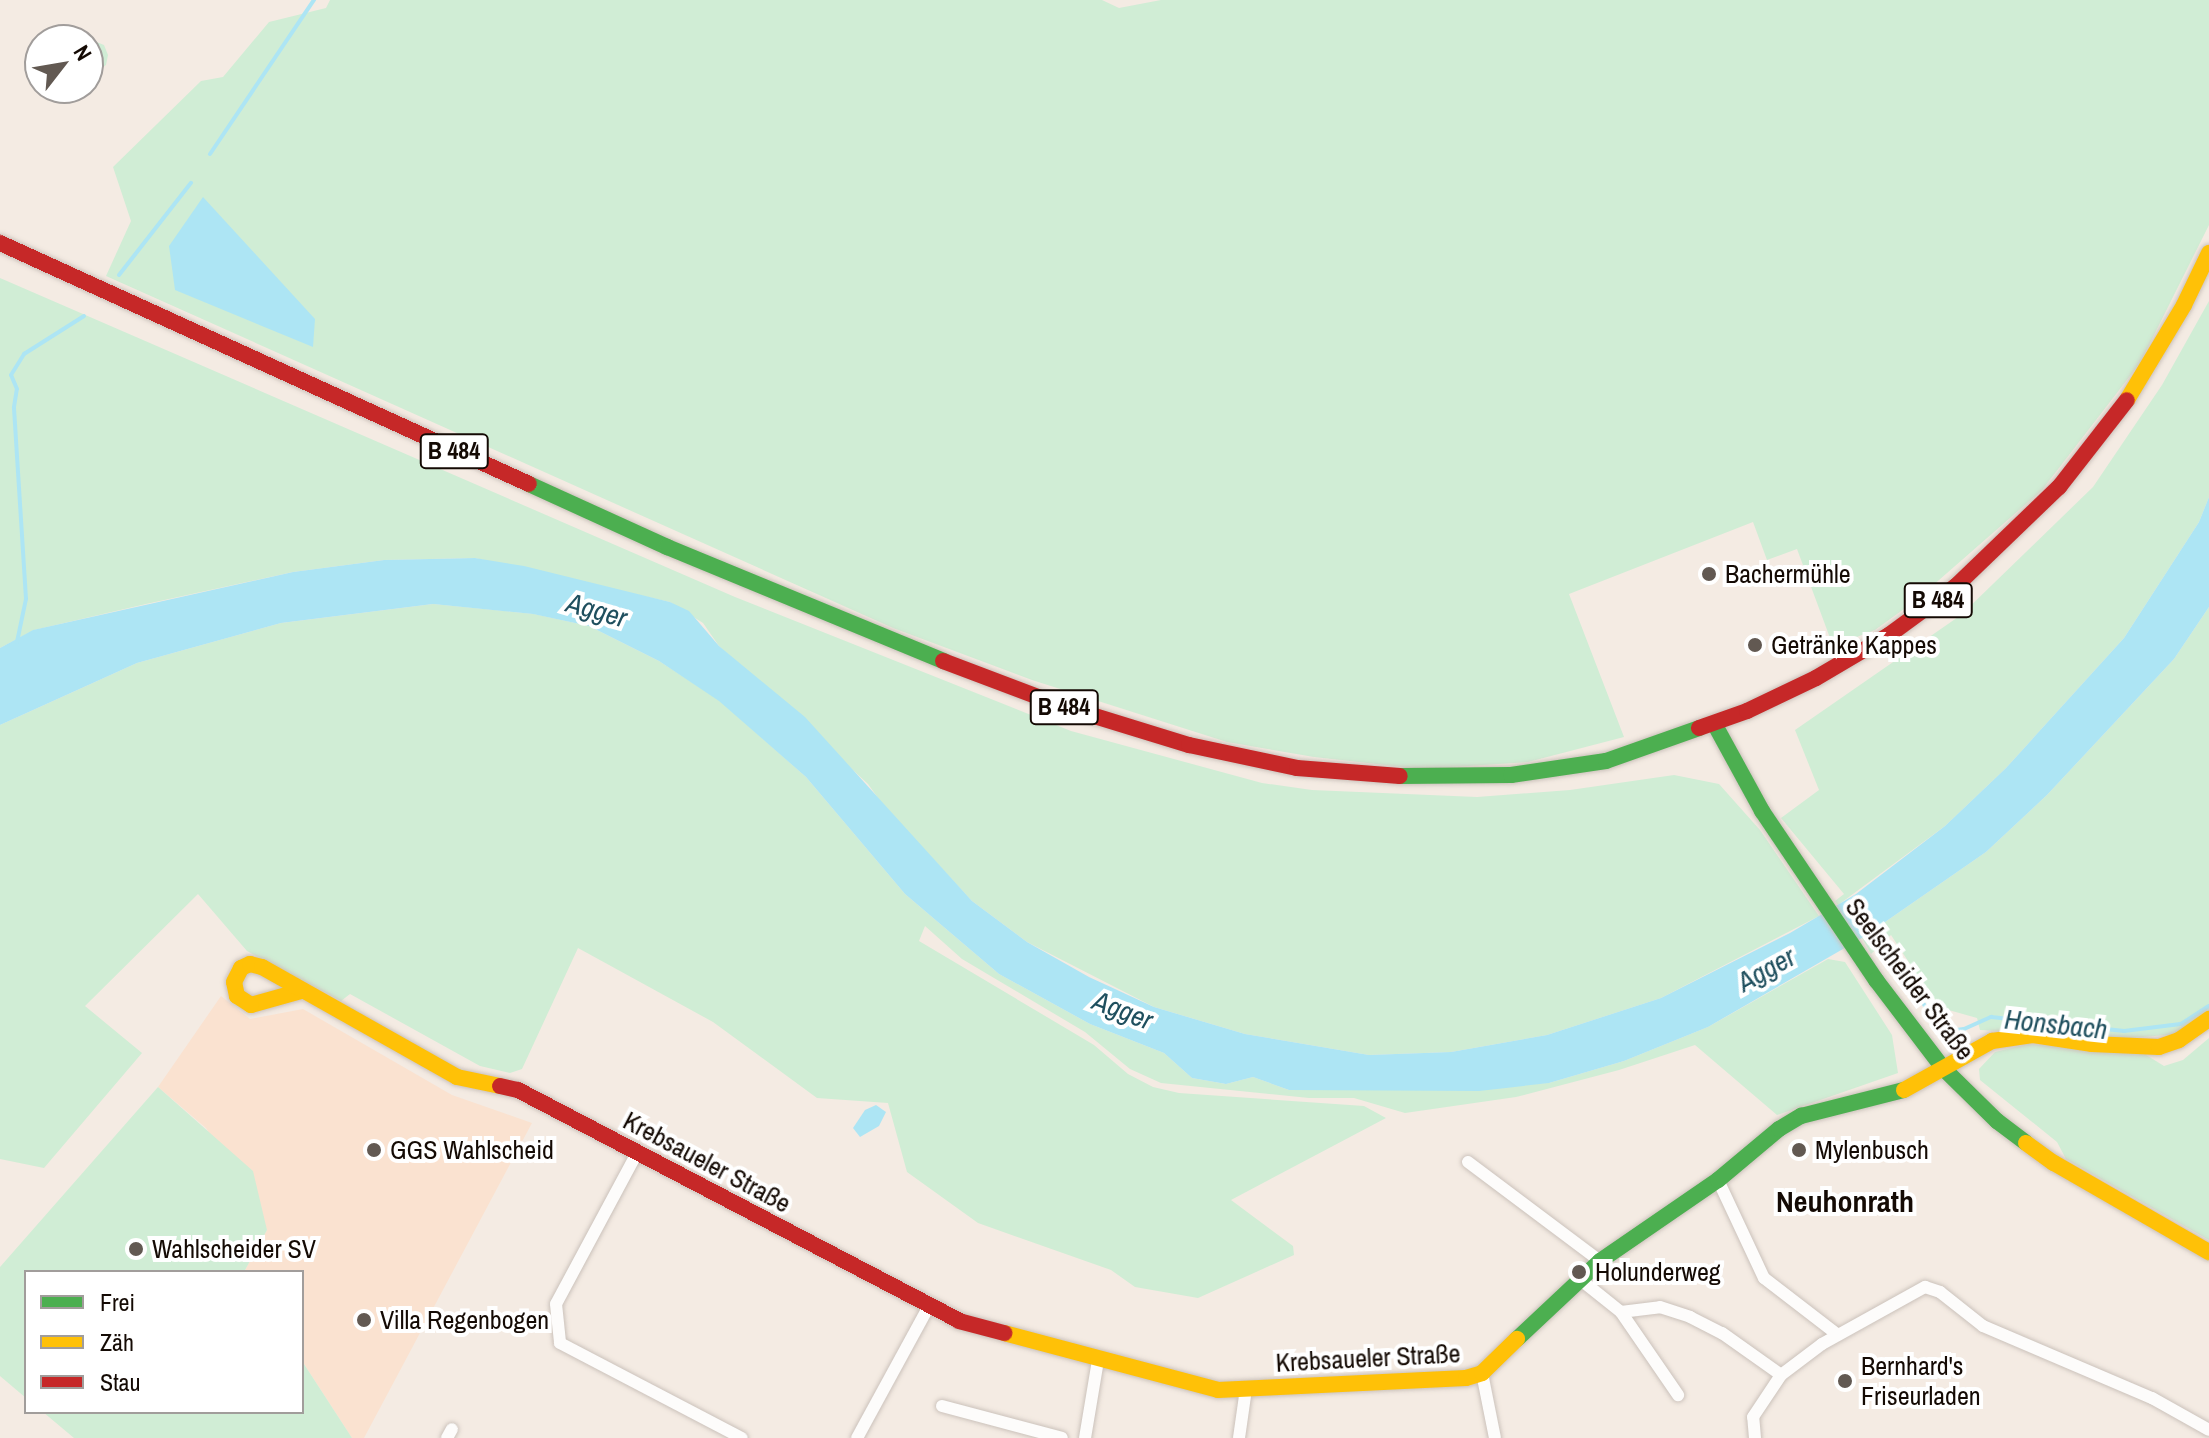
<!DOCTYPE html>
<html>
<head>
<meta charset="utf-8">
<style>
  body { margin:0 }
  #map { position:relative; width:2209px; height:1438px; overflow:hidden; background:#f4ebe3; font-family:"Archivo Narrow",sans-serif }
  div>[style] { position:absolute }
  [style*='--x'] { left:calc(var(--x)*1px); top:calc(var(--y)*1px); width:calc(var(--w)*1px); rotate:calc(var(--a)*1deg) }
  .built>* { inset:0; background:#fae2d0 }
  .green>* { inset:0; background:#d0edd5 }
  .water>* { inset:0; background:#ade5f4 }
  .stream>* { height:4px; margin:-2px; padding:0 2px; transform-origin:2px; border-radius:2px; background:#ade5f4 }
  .roads { filter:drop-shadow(0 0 2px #cbc2bb) drop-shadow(0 0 2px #cbc2bb) }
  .street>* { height:12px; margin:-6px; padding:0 6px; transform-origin:6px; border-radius:6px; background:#fdfcfb }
  .fast>* { height:16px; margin:-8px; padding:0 8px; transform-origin:8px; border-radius:8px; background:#4caf50 }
  .slow>* { height:16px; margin:-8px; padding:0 8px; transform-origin:8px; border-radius:8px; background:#ffc107 }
  .jam>* { height:16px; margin:-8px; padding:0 8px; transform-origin:8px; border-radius:8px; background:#c62828 }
  .dots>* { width:22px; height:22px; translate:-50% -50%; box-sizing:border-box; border:4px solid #fff; border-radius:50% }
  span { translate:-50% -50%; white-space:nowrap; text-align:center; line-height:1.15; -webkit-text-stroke:8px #fff; paint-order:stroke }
  .shield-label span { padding:2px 6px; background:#fff; border:2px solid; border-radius:6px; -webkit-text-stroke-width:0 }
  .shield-label { font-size:24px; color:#140a04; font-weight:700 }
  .poi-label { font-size:26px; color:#140a04 }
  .left { translate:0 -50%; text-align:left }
  .street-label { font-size:26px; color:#140a04 }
  .water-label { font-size:28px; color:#1f4f5e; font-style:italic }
  .quarter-label { font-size:30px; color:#140a04; font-weight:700 }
  .legend { position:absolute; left:24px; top:1270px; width:280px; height:144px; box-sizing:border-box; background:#fff; border:2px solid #a19d9b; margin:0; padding:10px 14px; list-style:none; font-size:24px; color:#140a04 }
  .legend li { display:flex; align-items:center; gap:16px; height:40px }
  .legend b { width:40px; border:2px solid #a19d9b }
  .north { position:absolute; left:24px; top:24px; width:80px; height:80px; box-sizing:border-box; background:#fff; border:2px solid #a19d9b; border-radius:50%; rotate:59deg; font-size:22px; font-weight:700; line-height:32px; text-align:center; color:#140a04 }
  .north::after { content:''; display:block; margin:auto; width:28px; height:36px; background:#625952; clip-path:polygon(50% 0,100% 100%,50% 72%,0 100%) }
</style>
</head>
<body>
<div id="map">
  <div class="built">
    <i style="clip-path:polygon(221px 996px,250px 1019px,303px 1009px,452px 1095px,532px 1123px,364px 1438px,352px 1438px,302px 1361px,302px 1272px,244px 1272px,267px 1230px,206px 1128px,158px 1087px)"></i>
  </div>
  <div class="green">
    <i style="clip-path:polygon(330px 0,1102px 0,1119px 8px,1161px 0,2209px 0,2209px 225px,2140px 363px,2042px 490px,1915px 601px,1875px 630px,1833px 646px,1797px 549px,1767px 560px,1753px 522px,1569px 594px,1624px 737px,1528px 762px,1421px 769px,1314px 757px,1227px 742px,1032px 680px,893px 628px,106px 276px,131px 221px,113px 167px,201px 81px,223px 77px,269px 22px,326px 8px)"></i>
    <i style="clip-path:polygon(89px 39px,104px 45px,108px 55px,106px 65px,93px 74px,88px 74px,88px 40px,84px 40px)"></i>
    <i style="clip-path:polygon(0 278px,735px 597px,1071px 731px,1262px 783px,1312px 790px,1477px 797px,1570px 790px,1674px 775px,1719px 784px,1760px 830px,1819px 916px,1661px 998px,1547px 1035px,1451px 1052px,1369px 1055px,1245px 1034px,1154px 1007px,1027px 942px,972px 901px,883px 805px,868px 784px,719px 646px,703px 623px,670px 602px,475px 558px,384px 560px,293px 572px,146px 604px,34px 630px,0 648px)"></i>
    <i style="clip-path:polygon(2209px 301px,2209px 497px,2199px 522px,2124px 638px,2006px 768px,1945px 826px,1838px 905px,1835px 901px,1844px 894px,1781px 818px,1819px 790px,1795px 730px,1961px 615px,2093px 487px,2162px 385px)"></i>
    <i style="clip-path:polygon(433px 604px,534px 614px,589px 626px,659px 661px,719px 700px,806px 777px,905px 894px,999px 974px,1090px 1024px,1164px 1053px,1192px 1078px,1226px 1084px,1253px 1077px,1289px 1090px,1549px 1083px,1624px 1061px,1708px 1027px,1828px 959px,1845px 962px,1892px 1035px,1898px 1073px,1777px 1115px,1695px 1045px,1619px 1070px,1516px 1097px,1405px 1113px,1354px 1098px,1309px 1098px,1161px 1083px,1130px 1069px,1085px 1032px,962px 959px,925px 926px,919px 941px,1094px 1045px,1128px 1074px,1153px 1087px,1179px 1093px,1364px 1106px,1386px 1118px,1231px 1200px,1293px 1246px,1294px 1255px,1198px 1298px,1135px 1287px,1111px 1270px,978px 1223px,907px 1172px,888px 1103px,817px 1098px,713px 1022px,578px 948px,522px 1069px,510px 1073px,480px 1066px,350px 994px,341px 1001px,247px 951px,198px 894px,85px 1006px,142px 1053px,44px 1168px,0 1159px,0 725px,137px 663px,281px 623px)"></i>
    <i style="clip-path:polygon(2209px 607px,2209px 1014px,2179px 1034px,2130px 1038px,1980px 1030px,1977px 1018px,1938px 1007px,1891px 935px,1871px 954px,1862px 938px,1986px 852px,2047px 795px,2174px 659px)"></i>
    <i style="clip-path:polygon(2209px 1038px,2209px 1240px,2066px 1159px,2057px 1142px,1980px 1080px,1979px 1069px,1995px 1052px,2028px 1044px,2143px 1053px,2164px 1066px,2183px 1060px)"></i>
    <i style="clip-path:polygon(158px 1087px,253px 1171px,267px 1230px,244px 1272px,26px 1272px,26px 1398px,0 1376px,0 1267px)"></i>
    <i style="clip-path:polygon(302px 1361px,352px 1438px,74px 1438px,43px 1412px,302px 1412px)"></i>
  </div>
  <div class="water">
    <i style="clip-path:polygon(203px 197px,315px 319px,313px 347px,175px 290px,169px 246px)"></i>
    <i style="clip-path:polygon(2209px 497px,2209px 607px,2174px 659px,2047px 795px,1986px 852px,1862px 938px,1708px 1027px,1624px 1061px,1549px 1083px,1479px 1091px,1289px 1090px,1253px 1077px,1226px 1084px,1192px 1078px,1164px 1053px,1090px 1024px,999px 974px,905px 894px,806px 777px,719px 701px,659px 661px,589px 626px,533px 614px,433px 604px,281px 623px,137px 663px,0 725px,0 648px,33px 630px,293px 572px,384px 560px,475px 558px,524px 566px,670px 602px,689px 611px,719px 646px,805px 717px,972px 901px,1027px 942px,1089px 977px,1154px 1007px,1245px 1034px,1369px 1055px,1451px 1052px,1547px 1035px,1661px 998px,1790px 933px,1856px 894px,1945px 826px,2006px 768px,2124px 638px,2199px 522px)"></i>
    <i style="clip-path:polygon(876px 1105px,886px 1112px,879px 1126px,860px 1137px,853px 1128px,865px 1110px)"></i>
  </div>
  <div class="stream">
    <i style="--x:210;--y:154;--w:186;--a:-56"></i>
    <i style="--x:119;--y:275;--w:117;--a:-52"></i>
    <i style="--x:17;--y:642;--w:44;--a:-78.2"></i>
    <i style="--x:26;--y:599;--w:192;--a:-93.6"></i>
    <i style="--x:14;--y:407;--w:18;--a:-81"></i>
    <i style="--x:17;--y:389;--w:15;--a:-113"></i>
    <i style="--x:11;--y:375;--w:25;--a:-58"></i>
    <i style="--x:24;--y:354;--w:71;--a:-32.3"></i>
    <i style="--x:1871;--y:926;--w:109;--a:55.9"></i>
    <i style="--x:1932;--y:1016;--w:22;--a:43"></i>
    <i style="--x:1948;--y:1031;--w:16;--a:-7"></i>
    <i style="--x:1964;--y:1029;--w:30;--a:-24"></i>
    <i style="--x:1991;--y:1017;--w:134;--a:6"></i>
    <i style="--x:2124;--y:1031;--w:57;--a:-7"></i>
    <i style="--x:2181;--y:1024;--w:33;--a:-33"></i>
  </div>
  <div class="roads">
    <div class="street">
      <i style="--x:637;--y:1153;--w:171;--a:118.2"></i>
      <i style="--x:556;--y:1304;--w:39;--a:84"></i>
      <i style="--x:560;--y:1343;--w:205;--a:27.6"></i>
      <i style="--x:1468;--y:1162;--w:165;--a:36.9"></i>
      <i style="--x:1718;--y:1180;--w:108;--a:64.9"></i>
      <i style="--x:1764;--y:1278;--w:93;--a:37.6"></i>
      <i style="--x:1581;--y:1280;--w:51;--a:38.7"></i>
      <i style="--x:1621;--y:1312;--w:39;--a:-7"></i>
      <i style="--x:1660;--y:1307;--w:32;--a:18"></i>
      <i style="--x:1690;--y:1317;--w:36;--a:27"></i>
      <i style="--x:1722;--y:1333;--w:72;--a:35.4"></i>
      <i style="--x:1621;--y:1312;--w:101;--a:55.5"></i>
      <i style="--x:1482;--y:1373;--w:66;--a:78.7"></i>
      <i style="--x:942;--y:1406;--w:124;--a:14.9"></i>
      <i style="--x:447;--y:1438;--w:10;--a:-61"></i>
      <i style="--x:857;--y:1438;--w:148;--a:-61.4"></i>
      <i style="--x:1085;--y:1438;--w:79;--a:-80.5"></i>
      <i style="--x:1239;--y:1438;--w:49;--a:-81.9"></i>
      <i style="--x:1755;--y:1438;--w:21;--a:-95"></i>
      <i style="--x:1753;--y:1417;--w:50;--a:-56.3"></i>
      <i style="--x:1781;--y:1375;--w:51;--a:-37.1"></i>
      <i style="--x:1822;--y:1344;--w:118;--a:-29"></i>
      <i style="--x:1925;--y:1287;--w:16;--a:18"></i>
      <i style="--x:1940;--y:1292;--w:55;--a:38.3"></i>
      <i style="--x:1983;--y:1326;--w:184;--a:23.1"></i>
      <i style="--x:2152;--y:1398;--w:65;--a:29.3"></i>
    </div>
    <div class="fast">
      <i style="--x:529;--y:484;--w:152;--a:24.5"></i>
      <i style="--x:667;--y:547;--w:299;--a:22.4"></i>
      <i style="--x:1715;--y:725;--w:98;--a:61.3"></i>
      <i style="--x:1762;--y:811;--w:204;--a:56"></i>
      <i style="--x:1876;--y:980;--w:111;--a:52.7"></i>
      <i style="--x:1943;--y:1068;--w:76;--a:44.5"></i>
      <i style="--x:1997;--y:1121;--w:36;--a:37"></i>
      <i style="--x:1400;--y:776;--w:111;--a:-0.5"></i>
      <i style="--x:1511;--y:775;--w:96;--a:-8.4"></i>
      <i style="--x:1606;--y:761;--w:99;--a:-19.5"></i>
      <i style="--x:1517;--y:1339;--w:114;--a:-43.2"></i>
      <i style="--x:1600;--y:1261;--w:143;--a:-34.5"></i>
      <i style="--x:1718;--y:1180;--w:80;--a:-39.9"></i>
      <i style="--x:1779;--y:1129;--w:26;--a:-31"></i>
      <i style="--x:1801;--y:1116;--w:106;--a:-14.2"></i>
    </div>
    <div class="slow">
      <i style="--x:2127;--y:400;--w:111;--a:-59"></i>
      <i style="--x:2184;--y:305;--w:58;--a:-64.3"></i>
      <i style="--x:301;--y:991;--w:52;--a:164.4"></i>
      <i style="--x:251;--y:1005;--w:17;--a:-147"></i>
      <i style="--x:237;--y:996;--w:14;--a:-102"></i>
      <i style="--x:234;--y:982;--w:16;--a:-63"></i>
      <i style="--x:241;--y:968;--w:10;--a:-24"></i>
      <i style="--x:250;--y:964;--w:12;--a:14"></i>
      <i style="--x:262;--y:967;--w:224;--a:29.4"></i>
      <i style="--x:457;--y:1077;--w:44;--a:11.8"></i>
      <i style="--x:1904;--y:1090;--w:101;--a:-29.1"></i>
      <i style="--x:1992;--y:1041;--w:41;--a:-8.3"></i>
      <i style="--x:2033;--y:1035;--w:60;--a:8.7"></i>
      <i style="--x:2092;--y:1044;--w:67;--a:2.6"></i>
      <i style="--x:2159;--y:1047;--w:21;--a:-19"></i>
      <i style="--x:2179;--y:1040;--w:37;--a:-35"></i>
      <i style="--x:2026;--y:1143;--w:34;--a:36"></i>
      <i style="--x:2054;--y:1163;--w:179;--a:29.9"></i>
      <i style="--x:1004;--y:1333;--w:221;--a:14.9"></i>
      <i style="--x:1218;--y:1390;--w:248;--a:-2.8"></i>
      <i style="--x:1466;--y:1378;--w:17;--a:-17"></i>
      <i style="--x:1482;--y:1373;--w:49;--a:-44.2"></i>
    </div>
    <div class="jam">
      <i style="--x:0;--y:243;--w:581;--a:24.49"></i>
      <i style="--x:943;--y:661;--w:127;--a:20.7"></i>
      <i style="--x:1062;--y:706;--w:133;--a:17.1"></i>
      <i style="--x:1189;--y:745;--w:110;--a:12"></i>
      <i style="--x:1297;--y:768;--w:103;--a:4.4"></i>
      <i style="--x:1699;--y:728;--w:51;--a:-19.5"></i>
      <i style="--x:1747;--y:711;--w:76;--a:-25.6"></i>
      <i style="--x:1816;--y:678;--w:85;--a:-30.5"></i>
      <i style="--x:1889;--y:635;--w:83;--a:-36.2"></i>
      <i style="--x:1956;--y:586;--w:143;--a:-43.9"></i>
      <i style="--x:2059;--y:487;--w:110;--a:-52"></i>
      <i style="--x:500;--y:1086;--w:18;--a:13"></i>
      <i style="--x:518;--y:1090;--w:498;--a:27.6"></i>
      <i style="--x:959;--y:1321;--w:47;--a:14.9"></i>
    </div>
  </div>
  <div class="dots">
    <i style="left:1709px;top:574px;background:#625952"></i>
    <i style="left:1755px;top:645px;background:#625952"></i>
    <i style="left:374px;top:1150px;background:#625952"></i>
    <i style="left:1799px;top:1150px;background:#625952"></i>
    <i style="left:136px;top:1249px;background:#625952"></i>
    <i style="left:1579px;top:1272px;background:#625952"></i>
    <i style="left:364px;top:1320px;background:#625952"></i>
    <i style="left:1845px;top:1381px;background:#625952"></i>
  </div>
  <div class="shield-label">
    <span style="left:454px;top:451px">B 484</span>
    <span style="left:1938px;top:600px">B 484</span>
    <span style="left:1064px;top:707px">B 484</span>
  </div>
  <div class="poi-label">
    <span class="left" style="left:1725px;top:574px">Bachermühle</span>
    <span class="left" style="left:1771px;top:645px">Getränke Kappes</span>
    <span class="left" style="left:390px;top:1150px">GGS Wahlscheid</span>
    <span class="left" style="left:1815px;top:1150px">Mylenbusch</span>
    <span class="left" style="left:152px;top:1249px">Wahlscheider SV</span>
    <span class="left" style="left:1595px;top:1272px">Holunderweg</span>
    <span class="left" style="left:380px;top:1320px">Villa Regenbogen</span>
    <span class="left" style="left:1861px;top:1381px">Bernhard's<br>Friseurladen</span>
  </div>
  <div class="street-label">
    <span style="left:1910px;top:979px;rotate:53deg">Seelscheider Straße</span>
    <span style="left:707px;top:1162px;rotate:28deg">Krebsaueler Straße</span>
    <span style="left:1368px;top:1358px;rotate:-3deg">Krebsaueler Straße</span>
  </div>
  <div class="water-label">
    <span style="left:597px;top:610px;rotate:16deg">Agger</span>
    <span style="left:1766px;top:969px;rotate:-29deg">Agger</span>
    <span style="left:1123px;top:1010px;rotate:21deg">Agger</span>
    <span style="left:2056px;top:1024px;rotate:6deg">Honsbach</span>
  </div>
  <div class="quarter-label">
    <span style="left:1845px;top:1201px">Neuhonrath</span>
  </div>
  <ul class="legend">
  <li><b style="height:10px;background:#4caf50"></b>Frei</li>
  <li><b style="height:10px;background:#ffc107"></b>Zäh</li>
  <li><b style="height:10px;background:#c62828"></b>Stau</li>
  </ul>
  <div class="north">N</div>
</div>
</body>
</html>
